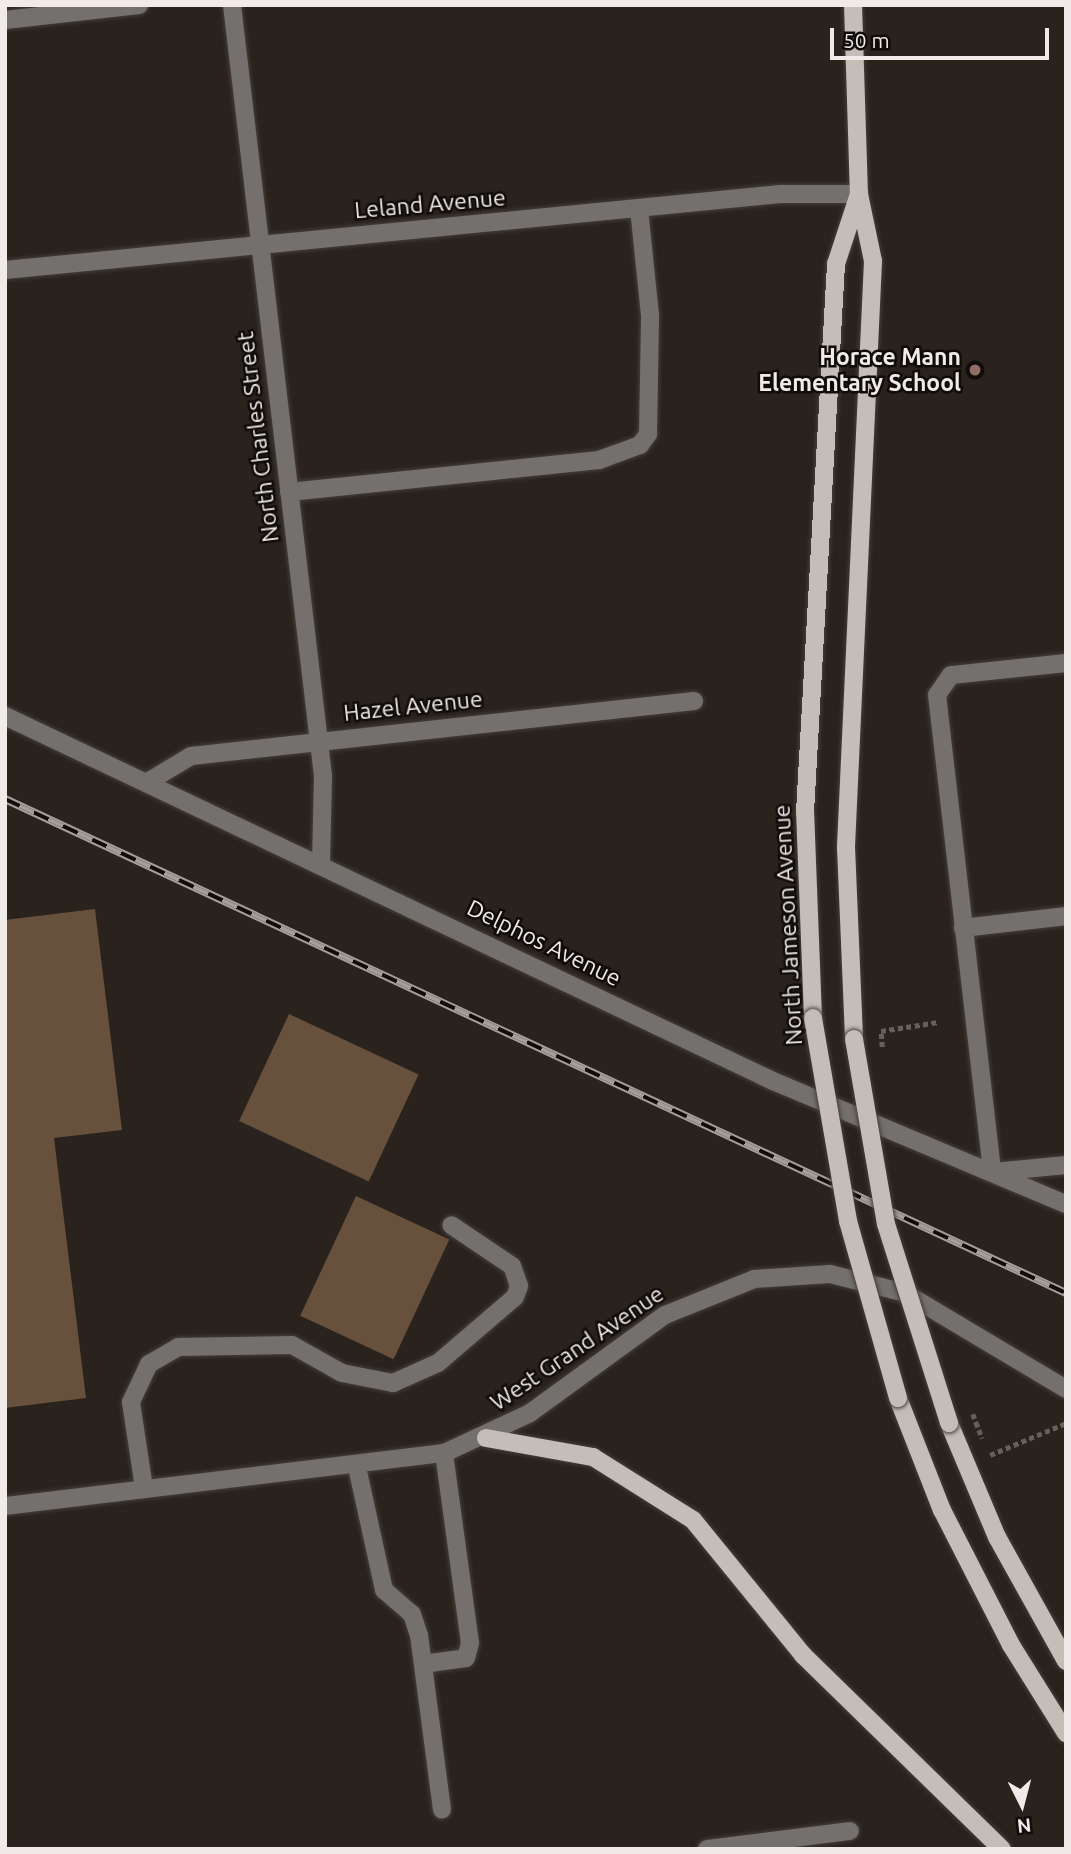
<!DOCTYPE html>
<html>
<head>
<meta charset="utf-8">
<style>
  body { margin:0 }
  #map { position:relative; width:1071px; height:1854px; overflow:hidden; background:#29221d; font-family:Ubuntu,sans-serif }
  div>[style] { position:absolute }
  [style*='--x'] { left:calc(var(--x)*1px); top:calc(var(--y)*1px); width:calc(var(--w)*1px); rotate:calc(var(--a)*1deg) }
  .building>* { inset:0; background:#68513c; transform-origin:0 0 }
  .path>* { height:4.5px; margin-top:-2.25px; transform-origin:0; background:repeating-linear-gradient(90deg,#66605b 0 5px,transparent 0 8.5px) }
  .roads { filter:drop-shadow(0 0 2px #453e39) drop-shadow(0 0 2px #453e39) }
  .minor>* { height:18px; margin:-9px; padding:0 9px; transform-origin:9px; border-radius:9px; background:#73706d }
  .major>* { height:18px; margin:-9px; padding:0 9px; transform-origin:9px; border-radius:9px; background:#c5bdb8 }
  .rail>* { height:8px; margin-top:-4px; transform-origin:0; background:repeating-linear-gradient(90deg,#0f0c0a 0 16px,#a49e9a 0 32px); box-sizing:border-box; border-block:2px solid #a49e9a }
  .path-bridge>* { height:4.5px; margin-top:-2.25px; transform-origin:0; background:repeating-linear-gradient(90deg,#66605b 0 5px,transparent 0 8.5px) }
  .bridges { filter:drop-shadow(0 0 2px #453e39) drop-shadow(0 0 2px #453e39) }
  .major-bridge>* { height:18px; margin:-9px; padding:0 9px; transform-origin:9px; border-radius:9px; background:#c5bdb8 }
  .dots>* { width:19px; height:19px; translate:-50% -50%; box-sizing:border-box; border:4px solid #0f0c0a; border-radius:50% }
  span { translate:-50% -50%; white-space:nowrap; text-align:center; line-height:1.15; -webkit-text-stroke:5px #0f0c0a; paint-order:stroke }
  .street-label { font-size:23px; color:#f0ebe8 }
  .poi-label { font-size:23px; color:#f0ebe8; font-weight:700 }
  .right { translate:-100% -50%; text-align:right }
  .frame { position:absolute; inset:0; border:7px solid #f0ebe8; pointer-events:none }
  .north { position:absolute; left:987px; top:1770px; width:70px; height:70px; -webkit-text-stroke:5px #0f0c0a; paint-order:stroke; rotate:174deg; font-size:19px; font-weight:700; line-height:28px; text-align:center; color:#f0ebe8 }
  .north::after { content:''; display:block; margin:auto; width:24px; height:32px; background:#f0ebe8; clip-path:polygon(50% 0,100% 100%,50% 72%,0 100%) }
  .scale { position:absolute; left:830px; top:28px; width:219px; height:32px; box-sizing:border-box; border:4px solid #f0ebe8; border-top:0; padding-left:9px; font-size:21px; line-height:24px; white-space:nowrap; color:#f0ebe8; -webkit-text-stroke:5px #0f0c0a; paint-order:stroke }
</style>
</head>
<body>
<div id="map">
  <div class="building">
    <i style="clip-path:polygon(95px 909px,122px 1130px,54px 1138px,86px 1398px,5px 1408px,5px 920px)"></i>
    <i style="left:289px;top:1014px;width:143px;height:118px;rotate:25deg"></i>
    <i style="left:356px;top:1196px;width:103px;height:132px;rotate:25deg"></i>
  </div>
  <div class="path">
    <i style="--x:882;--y:1047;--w:16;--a:-94"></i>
    <i style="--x:881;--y:1031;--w:58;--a:-9"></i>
    <i style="--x:990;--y:1455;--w:82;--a:-22.8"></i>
  </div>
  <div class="roads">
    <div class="minor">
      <i style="--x:232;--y:5;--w:776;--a:83.27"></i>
      <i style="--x:323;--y:776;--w:88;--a:91.3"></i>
      <i style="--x:5;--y:20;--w:135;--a:-6.4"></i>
      <i style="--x:5;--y:270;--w:779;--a:-5.6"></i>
      <i style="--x:780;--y:194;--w:79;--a:0"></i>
      <i style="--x:289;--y:492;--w:312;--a:-5.9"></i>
      <i style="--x:599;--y:460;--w:44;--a:-20.1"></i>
      <i style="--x:640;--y:445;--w:14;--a:-54"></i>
      <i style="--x:648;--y:434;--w:119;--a:-89"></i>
      <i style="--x:650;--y:315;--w:107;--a:-95.9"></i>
      <i style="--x:1066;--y:663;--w:116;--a:174"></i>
      <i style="--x:951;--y:675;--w:24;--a:125"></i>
      <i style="--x:937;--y:695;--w:480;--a:83.4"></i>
      <i style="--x:992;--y:1172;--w:74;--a:-5.4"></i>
      <i style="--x:5;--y:716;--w:850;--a:25.42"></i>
      <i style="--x:773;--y:1081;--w:318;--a:22.8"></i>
      <i style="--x:146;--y:783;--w:52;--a:-31"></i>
      <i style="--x:191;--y:756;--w:506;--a:-6.24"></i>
      <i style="--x:963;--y:928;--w:104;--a:-6.6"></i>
      <i style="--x:357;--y:1467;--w:126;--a:77.6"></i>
      <i style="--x:384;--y:1590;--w:37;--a:41"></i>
      <i style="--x:412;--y:1614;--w:22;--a:72"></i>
      <i style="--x:419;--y:1635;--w:176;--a:82.5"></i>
      <i style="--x:144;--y:1488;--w:87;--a:-98.6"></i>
      <i style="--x:131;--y:1402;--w:42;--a:-64.7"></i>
      <i style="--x:149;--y:1364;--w:34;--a:-30"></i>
      <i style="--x:178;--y:1347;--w:114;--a:-1"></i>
      <i style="--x:292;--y:1345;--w:57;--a:29.2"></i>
      <i style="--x:342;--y:1373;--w:52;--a:11.1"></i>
      <i style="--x:393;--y:1383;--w:49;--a:-24"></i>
      <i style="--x:438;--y:1363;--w:101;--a:-40.6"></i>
      <i style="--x:515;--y:1297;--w:12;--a:-70"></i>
      <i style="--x:519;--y:1286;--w:21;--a:-109"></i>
      <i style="--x:512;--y:1266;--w:73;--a:-146.1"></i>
      <i style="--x:5;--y:1506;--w:442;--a:-6.9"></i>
      <i style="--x:444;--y:1453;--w:95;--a:-24.9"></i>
      <i style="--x:530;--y:1413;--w:167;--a:-36"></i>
      <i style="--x:665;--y:1315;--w:96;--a:-22"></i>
      <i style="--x:754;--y:1279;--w:76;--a:-3.8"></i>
      <i style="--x:830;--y:1274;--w:77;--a:14.2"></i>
      <i style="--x:905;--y:1293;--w:187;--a:30.8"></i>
      <i style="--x:423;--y:1664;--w:43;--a:-7.9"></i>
      <i style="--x:466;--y:1658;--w:16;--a:-75"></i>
      <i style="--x:470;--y:1643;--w:192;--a:-97.8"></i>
      <i style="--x:707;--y:1849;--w:144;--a:-7.2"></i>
    </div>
    <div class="major">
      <i style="--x:853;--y:5;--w:189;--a:88.2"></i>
      <i style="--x:859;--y:194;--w:68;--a:78.2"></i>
      <i style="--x:873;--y:261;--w:587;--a:92.64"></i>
      <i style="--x:846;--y:847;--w:192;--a:87.6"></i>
      <i style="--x:813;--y:1018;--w:206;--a:-92.2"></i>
      <i style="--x:805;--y:812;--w:549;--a:-86.76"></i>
      <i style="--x:836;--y:264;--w:74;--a:-71.8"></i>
      <i style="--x:898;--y:1398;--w:120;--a:68.6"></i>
      <i style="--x:942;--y:1510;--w:152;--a:62.9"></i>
      <i style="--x:1011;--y:1645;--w:104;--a:58"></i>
      <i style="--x:949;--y:1423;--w:124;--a:67.2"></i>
      <i style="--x:997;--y:1537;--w:142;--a:60.9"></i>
      <i style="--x:486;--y:1438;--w:109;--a:10.1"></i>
      <i style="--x:593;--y:1457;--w:118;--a:32.2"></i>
      <i style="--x:693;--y:1520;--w:174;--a:50.8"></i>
      <i style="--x:803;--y:1655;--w:278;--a:44.3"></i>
    </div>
  </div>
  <div class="rail">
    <i style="--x:5;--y:799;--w:1170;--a:24.97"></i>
  </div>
  <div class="path-bridge">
    <i style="--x:973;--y:1414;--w:26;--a:69"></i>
  </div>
  <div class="bridges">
    <div class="major-bridge">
      <i style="--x:813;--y:1018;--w:206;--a:80.2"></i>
      <i style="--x:848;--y:1221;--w:184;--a:74.2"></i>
      <i style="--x:854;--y:1039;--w:188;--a:80.2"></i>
      <i style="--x:886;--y:1224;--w:209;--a:72.4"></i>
    </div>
  </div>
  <div class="dots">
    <i style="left:975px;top:370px;background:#8d6e63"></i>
  </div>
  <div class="street-label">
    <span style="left:430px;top:204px;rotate:-5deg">Leland Avenue</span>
    <span style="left:258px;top:437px;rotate:-97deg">North Charles Street</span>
    <span style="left:413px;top:706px;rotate:-6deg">Hazel Avenue</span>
    <span style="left:788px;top:925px;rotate:-93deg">North Jameson Avenue</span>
    <span style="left:544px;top:943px;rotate:26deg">Delphos Avenue</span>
    <span style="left:577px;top:1348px;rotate:-34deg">West Grand Avenue</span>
  </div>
  <div class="poi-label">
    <span class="right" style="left:961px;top:370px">Horace Mann<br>Elementary School</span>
  </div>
  <div class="frame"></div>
  <div class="north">N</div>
  <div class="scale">50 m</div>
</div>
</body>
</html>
